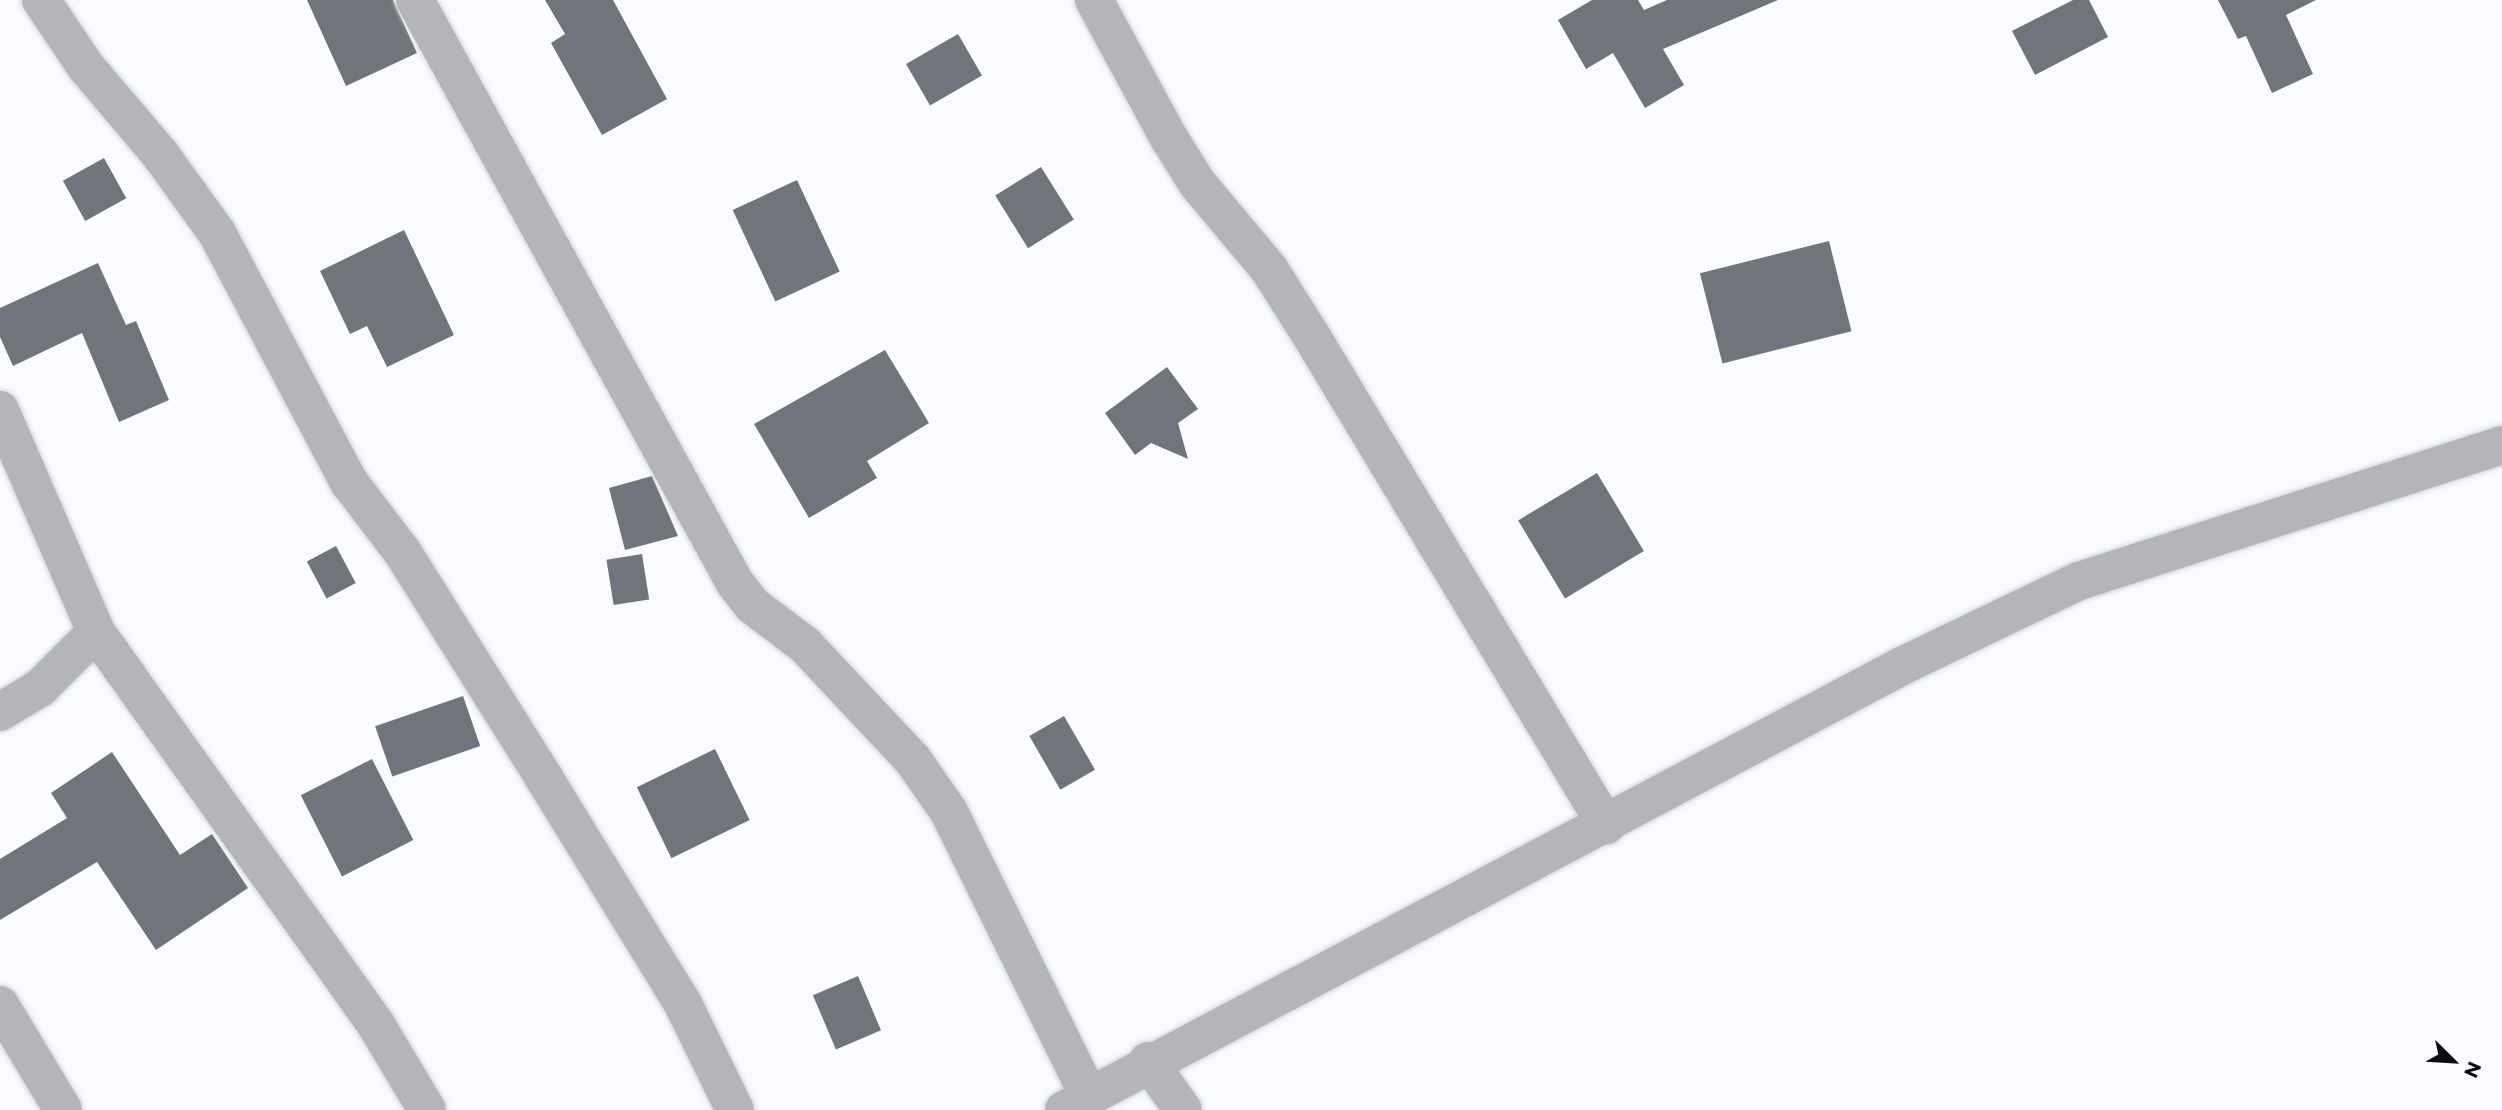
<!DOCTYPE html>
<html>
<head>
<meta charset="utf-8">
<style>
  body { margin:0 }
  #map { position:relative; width:2502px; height:1110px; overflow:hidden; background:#f9fbfe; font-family:Montserrat,sans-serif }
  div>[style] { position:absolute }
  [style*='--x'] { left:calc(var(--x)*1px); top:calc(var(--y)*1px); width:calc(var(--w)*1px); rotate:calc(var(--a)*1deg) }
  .building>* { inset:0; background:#71757b; transform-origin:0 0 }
  .roads { filter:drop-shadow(0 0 2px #d3d5d8) drop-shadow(0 0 2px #d3d5d8) }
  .minor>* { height:38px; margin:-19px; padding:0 19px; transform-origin:19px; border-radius:19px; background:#b4b5b9 }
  span { translate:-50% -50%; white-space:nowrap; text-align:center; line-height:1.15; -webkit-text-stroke:7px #f9fbfe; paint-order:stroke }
  .north { position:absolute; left:2418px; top:1026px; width:70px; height:70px; -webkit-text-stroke:5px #f9fbfe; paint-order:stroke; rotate:114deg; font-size:19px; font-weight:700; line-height:28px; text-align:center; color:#0c0d0f }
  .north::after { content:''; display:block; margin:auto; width:24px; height:32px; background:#0c0d0f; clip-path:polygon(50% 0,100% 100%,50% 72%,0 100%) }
</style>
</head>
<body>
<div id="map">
  <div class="building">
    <i style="clip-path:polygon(307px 0,393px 0,417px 53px,346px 86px)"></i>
    <i style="clip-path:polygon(545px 0,613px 0,667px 99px,602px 135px,551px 43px,565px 34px)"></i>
    <i style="clip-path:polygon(1592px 0,1638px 0,1644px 10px,1667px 0,1778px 0,1663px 49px,1684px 85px,1645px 108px,1613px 53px,1586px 69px,1558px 20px)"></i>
    <i style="clip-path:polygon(2073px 0,2089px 0,2108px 37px,2035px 75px,2012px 31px)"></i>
    <i style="clip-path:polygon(2218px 0,2316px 0,2286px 15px,2313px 74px,2272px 93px,2246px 36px,2238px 39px)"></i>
    <i style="left:958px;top:34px;width:48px;height:60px;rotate:60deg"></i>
    <i style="left:104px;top:158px;width:46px;height:47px;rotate:61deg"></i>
    <i style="left:1041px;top:167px;width:62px;height:54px;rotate:58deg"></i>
    <i style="left:797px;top:180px;width:101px;height:71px;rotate:65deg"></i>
    <i style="clip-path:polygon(404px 230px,454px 335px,387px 367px,367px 326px,350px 334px,320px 271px)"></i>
    <i style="left:1829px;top:241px;width:93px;height:133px;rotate:76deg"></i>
    <i style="clip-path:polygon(98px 263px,126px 325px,136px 321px,169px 400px,119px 422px,82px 333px,13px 366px,0 337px,0 308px)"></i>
    <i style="clip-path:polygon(885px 350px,929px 423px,867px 461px,877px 478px,809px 518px,754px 424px)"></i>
    <i style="clip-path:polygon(1167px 367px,1198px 409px,1178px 423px,1188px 459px,1151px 443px,1135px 455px,1105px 413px)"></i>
    <i style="left:1597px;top:473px;width:91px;height:92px;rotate:59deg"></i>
    <i style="clip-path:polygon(652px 476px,678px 536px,625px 550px,609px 488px)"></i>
    <i style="left:336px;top:546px;width:42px;height:33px;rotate:62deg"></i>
    <i style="left:642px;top:554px;width:46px;height:36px;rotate:81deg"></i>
    <i style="left:463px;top:696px;width:53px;height:93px;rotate:71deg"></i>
    <i style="left:1064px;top:716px;width:62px;height:40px;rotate:60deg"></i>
    <i style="left:715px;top:749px;width:79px;height:87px;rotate:64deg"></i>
    <i style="clip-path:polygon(112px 752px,180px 855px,212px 834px,248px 888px,156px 950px,97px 862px,0 920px,0 859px,67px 818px,51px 793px)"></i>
    <i style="left:372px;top:759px;width:91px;height:80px;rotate:63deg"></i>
    <i style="left:858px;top:976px;width:59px;height:49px;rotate:67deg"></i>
  </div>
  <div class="roads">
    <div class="minor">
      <i style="--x:41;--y:0;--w:81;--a:56.1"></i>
      <i style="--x:86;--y:67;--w:114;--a:49.6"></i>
      <i style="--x:160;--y:154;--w:97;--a:54.2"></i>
      <i style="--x:217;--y:233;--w:282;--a:62.1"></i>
      <i style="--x:349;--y:482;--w:89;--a:52.7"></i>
      <i style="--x:403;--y:553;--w:266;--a:57.9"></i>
      <i style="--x:544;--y:778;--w:265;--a:58.4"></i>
      <i style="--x:683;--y:1004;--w:118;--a:63.9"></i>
      <i style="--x:415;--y:0;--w:665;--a:61.24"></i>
      <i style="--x:735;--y:583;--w:28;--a:52"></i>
      <i style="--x:752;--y:605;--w:66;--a:37"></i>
      <i style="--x:805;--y:645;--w:158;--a:46.8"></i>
      <i style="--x:913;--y:760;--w:63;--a:55.3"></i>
      <i style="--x:949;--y:812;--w:317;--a:63.8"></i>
      <i style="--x:1094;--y:0;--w:157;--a:61.5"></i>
      <i style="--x:1169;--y:138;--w:53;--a:58.1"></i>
      <i style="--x:1197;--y:183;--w:112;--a:50.1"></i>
      <i style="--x:1269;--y:269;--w:80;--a:57.7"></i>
      <i style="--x:1312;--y:337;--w:570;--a:58.93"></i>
      <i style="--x:0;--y:410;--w:242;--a:66.6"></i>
      <i style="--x:96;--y:632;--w:480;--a:54.5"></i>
      <i style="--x:375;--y:1023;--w:101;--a:59.1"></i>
      <i style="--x:0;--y:712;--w:47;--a:-31"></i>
      <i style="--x:40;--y:688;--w:79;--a:-45"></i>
      <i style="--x:0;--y:1005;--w:122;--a:59"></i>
      <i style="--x:1148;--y:1061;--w:60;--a:54.5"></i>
      <i style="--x:1064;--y:1110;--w:948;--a:-27.92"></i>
      <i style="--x:1902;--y:666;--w:196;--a:-25.7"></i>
      <i style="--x:2079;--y:581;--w:444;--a:-17.8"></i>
    </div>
  </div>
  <div class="north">N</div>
</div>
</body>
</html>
